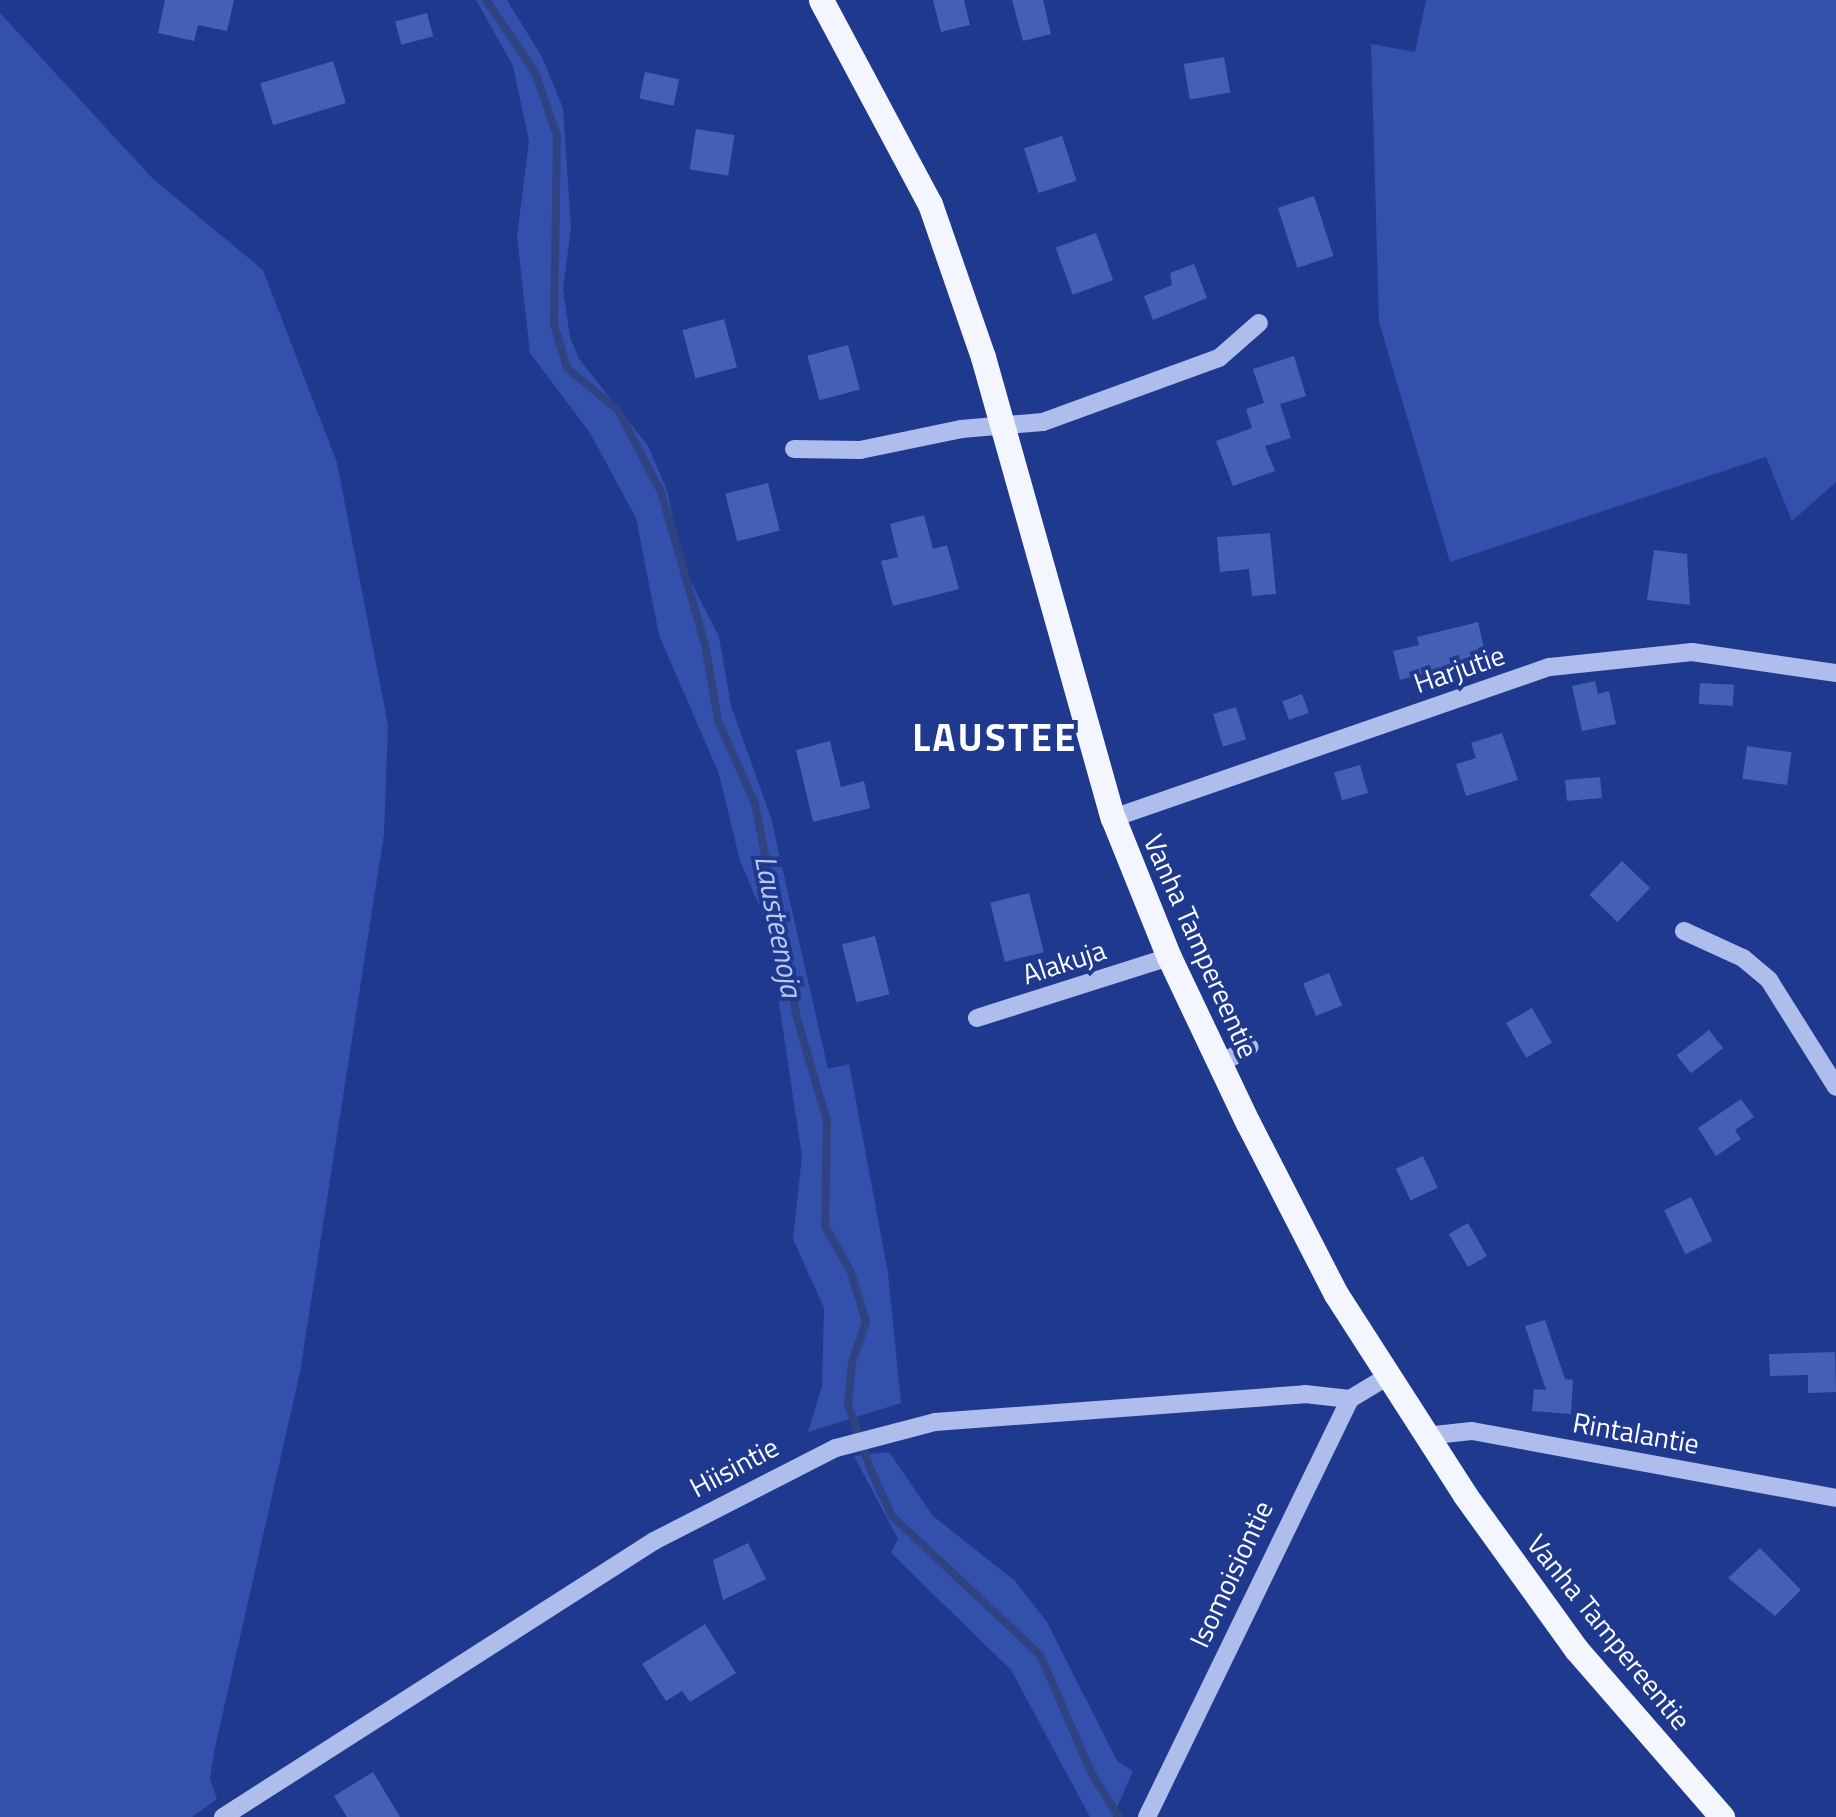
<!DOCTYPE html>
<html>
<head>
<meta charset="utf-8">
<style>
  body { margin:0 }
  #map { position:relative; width:1836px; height:1817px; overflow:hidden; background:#1f398e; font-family:"Titillium Web",sans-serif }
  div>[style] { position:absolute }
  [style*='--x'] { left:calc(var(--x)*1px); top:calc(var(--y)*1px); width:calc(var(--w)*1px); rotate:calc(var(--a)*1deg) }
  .green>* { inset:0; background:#3351ac }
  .stream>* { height:8px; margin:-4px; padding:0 4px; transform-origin:4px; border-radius:4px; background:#2f4382 }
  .building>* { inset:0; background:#445fb4; transform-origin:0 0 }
  .minor>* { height:18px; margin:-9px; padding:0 9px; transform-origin:9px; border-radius:9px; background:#aebdec }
  .major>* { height:25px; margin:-12.5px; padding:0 12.5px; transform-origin:12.5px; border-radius:12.5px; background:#f4f6ff }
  span { translate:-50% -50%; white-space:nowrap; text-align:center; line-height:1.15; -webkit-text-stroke:8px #1f398e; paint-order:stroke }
  .street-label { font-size:28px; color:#fff }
  .water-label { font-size:30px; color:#bac9f3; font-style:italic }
  .district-label { font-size:38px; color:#fff; font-weight:700; letter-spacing:2.5px }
</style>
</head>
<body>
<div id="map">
  <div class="green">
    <i style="clip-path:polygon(476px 0,507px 0,542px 57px,563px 108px,571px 228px,563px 289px,570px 337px,579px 359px,648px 446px,667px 490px,683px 566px,719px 637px,731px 706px,771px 818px,828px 1069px,849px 1064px,888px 1273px,901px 1403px,808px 1432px,822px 1386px,824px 1308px,793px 1239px,802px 1156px,767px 924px,740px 861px,719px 774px,659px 635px,636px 518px,590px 433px,530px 353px,517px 236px,529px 141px,513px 66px)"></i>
    <i style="clip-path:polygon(1426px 0,1836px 0,1836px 482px,1792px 521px,1766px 457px,1450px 562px,1379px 322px,1371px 44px,1415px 52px)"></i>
    <i style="clip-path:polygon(0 13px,153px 179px,263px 270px,337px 463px,388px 725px,384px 834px,300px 1372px,214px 1752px,210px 1779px,217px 1799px,192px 1817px,0 1817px)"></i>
    <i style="clip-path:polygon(889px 1452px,933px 1516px,1015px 1581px,1047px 1622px,1117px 1761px,1133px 1771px,1113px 1817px,1090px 1817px,1011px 1670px,891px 1553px,898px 1539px,854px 1456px)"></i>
  </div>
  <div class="stream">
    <i style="--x:486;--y:0;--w:87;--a:55.8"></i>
    <i style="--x:535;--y:72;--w:68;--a:71"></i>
    <i style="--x:557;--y:136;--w:188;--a:90.9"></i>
    <i style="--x:554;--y:324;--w:46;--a:73.5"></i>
    <i style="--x:567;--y:368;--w:66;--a:39.5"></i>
    <i style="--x:618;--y:410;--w:93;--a:62.3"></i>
    <i style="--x:661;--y:492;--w:158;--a:73.9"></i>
    <i style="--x:705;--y:644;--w:77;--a:80.3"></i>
    <i style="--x:718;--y:720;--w:92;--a:66.2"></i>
    <i style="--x:755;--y:804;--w:218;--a:78.9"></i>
    <i style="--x:797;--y:1018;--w:107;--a:73.8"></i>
    <i style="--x:827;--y:1121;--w:105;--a:91.1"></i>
    <i style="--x:825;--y:1226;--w:53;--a:60.5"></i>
    <i style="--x:851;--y:1272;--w:52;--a:73.3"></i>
    <i style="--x:866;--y:1322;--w:43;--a:108.9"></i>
    <i style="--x:852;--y:1363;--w:41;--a:95.6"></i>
    <i style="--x:848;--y:1404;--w:68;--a:71"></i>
    <i style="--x:870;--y:1468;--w:53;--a:65.4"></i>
    <i style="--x:892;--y:1516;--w:203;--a:43.2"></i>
    <i style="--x:1040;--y:1655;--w:130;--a:66.4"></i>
    <i style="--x:1092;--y:1774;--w:51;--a:57.9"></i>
  </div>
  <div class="building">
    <i style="clip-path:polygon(165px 0,234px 0,227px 31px,198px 25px,194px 41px,158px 33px)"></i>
    <i style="clip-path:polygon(933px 0,964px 0,970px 25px,941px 32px)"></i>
    <i style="clip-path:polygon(1012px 0,1043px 0,1051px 34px,1023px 41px)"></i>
    <i style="left:427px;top:13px;width:24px;height:33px;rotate:75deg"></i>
    <i style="left:1224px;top:57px;width:36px;height:41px;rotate:80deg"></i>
    <i style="left:333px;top:61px;width:44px;height:76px;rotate:73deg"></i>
    <i style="left:645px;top:72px;width:35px;height:27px;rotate:12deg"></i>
    <i style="left:696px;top:129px;width:39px;height:41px;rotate:9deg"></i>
    <i style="left:1062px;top:136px;width:47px;height:40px;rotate:72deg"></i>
    <i style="left:1314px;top:196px;width:63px;height:38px;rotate:72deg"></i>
    <i style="left:1096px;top:233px;width:50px;height:43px;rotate:70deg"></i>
    <i style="clip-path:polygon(1194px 264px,1207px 298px,1153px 320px,1144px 296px,1172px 285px,1170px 273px)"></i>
    <i style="left:724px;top:319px;width:50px;height:43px;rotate:75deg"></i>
    <i style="left:848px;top:345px;width:46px;height:42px;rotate:75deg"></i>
    <i style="clip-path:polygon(1294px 356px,1306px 396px,1280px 404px,1291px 438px,1265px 446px,1275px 471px,1233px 486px,1216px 441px,1252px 428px,1246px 409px,1264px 403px,1253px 369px)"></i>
    <i style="left:768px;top:483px;width:49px;height:44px;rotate:76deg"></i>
    <i style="clip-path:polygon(924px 515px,933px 549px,947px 545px,959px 589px,893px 606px,881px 561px,898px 557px,890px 524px)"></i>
    <i style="clip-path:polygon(1270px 533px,1276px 594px,1252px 596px,1249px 569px,1220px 572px,1217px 537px)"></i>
    <i style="clip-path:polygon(1654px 550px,1687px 554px,1690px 605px,1647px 600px)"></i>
    <i style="clip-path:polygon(1478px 622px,1486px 656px,1400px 680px,1393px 651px,1419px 645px,1417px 637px)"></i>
    <i style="clip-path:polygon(1595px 681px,1598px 694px,1609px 691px,1616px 724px,1582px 731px,1572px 686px)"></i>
    <i style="left:1700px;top:683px;width:34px;height:21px;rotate:3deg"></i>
    <i style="left:1302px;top:694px;width:20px;height:21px;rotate:70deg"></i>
    <i style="left:1236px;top:707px;width:34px;height:24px;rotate:73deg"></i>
    <i style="clip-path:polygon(1502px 733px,1518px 780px,1466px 796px,1456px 764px,1476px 758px,1471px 743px)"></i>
    <i style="clip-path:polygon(830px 741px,841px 787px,864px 781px,870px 808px,813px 822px,796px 750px)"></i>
    <i style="left:1747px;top:746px;width:45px;height:33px;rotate:8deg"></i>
    <i style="left:1360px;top:765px;width:29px;height:27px;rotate:74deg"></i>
    <i style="left:1600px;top:777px;width:21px;height:35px;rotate:85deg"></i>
    <i style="left:1622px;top:861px;width:39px;height:47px;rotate:44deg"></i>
    <i style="left:1029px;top:893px;width:61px;height:40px;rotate:76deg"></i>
    <i style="left:875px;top:936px;width:60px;height:34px;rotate:76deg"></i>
    <i style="left:1329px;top:973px;width:35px;height:28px;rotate:68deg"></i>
    <i style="left:1532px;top:1008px;width:40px;height:30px;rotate:60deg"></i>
    <i style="left:1709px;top:1030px;width:23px;height:41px;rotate:52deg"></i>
    <i style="clip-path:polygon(1741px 1099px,1754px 1117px,1735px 1130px,1741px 1139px,1716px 1156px,1698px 1128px)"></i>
    <i style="left:1423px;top:1156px;width:35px;height:30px;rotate:65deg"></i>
    <i style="left:1691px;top:1197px;width:49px;height:30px;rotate:64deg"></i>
    <i style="left:1468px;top:1223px;width:38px;height:22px;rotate:60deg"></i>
    <i style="clip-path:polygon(1545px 1320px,1565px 1379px,1573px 1380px,1571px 1414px,1532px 1411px,1534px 1389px,1546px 1390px,1525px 1326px)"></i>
    <i style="clip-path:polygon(1835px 1352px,1836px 1392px,1808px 1393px,1808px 1375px,1770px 1376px,1769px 1354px)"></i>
    <i style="clip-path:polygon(748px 1543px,766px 1579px,723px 1600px,713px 1560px)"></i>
    <i style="clip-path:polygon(1760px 1548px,1801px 1590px,1775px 1616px,1728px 1578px)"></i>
    <i style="clip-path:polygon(705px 1624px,736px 1673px,690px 1702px,682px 1691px,666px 1701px,642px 1664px)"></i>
    <i style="clip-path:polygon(373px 1772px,400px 1817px,347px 1817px,334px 1796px)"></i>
  </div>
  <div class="minor">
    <i style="--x:794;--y:449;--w:66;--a:0.9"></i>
    <i style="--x:860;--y:450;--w:103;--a:-11.7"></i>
    <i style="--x:961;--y:429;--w:82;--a:-4.9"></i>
    <i style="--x:1043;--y:422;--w:187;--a:-20"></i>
    <i style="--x:1219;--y:358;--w:53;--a:-41.2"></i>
    <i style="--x:1113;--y:818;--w:462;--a:-19.1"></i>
    <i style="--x:1550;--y:667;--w:143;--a:-6"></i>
    <i style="--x:1692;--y:652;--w:146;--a:8.3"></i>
    <i style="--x:1684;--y:931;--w:65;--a:24.6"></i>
    <i style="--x:1743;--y:958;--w:34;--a:40"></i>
    <i style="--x:1769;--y:980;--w:126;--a:57.9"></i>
    <i style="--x:977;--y:1018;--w:201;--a:-17.6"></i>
    <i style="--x:1220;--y:1064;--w:34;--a:-30"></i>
    <i style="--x:1425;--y:1436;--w:47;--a:-6.1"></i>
    <i style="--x:1472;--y:1431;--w:370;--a:10.4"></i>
    <i style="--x:223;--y:1817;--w:512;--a:-32.63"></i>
    <i style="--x:654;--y:1541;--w:204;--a:-27.1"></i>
    <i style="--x:836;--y:1448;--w:102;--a:-14.7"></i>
    <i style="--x:935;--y:1422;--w:371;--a:-4.3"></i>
    <i style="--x:1305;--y:1394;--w:45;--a:6.3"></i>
    <i style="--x:1147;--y:1817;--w:465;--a:-64.1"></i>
    <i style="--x:1350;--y:1399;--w:47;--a:-31"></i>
  </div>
  <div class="major">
    <i style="--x:821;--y:0;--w:231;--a:61.9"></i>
    <i style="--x:930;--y:204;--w:162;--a:70.9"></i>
    <i style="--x:983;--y:357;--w:479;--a:74.3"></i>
    <i style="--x:1113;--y:818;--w:150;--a:68.1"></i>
    <i style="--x:1169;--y:957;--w:184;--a:64.6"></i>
    <i style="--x:1248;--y:1123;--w:192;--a:62.8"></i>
    <i style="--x:1336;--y:1294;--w:239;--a:57.3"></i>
    <i style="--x:1465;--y:1495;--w:190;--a:54.2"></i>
    <i style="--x:1576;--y:1649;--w:223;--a:49"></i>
  </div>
  <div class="street-label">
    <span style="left:1459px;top:669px;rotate:-19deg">Harjutie</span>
    <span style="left:1201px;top:946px;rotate:66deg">Vanha Tampereentie</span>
    <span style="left:1064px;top:962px;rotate:-18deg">Alakuja</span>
    <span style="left:1636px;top:1433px;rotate:10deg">Rintalantie</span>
    <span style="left:734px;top:1467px;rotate:-28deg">Hiisintie</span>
    <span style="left:1231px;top:1574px;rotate:-65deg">Isomoisiontie</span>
    <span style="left:1609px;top:1632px;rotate:51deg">Vanha Tampereentie</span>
  </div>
  <div class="water-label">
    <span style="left:779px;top:926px;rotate:79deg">Lausteenoja</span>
  </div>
  <div class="district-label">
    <span style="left:995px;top:738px">LAUSTEE</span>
  </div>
</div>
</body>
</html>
